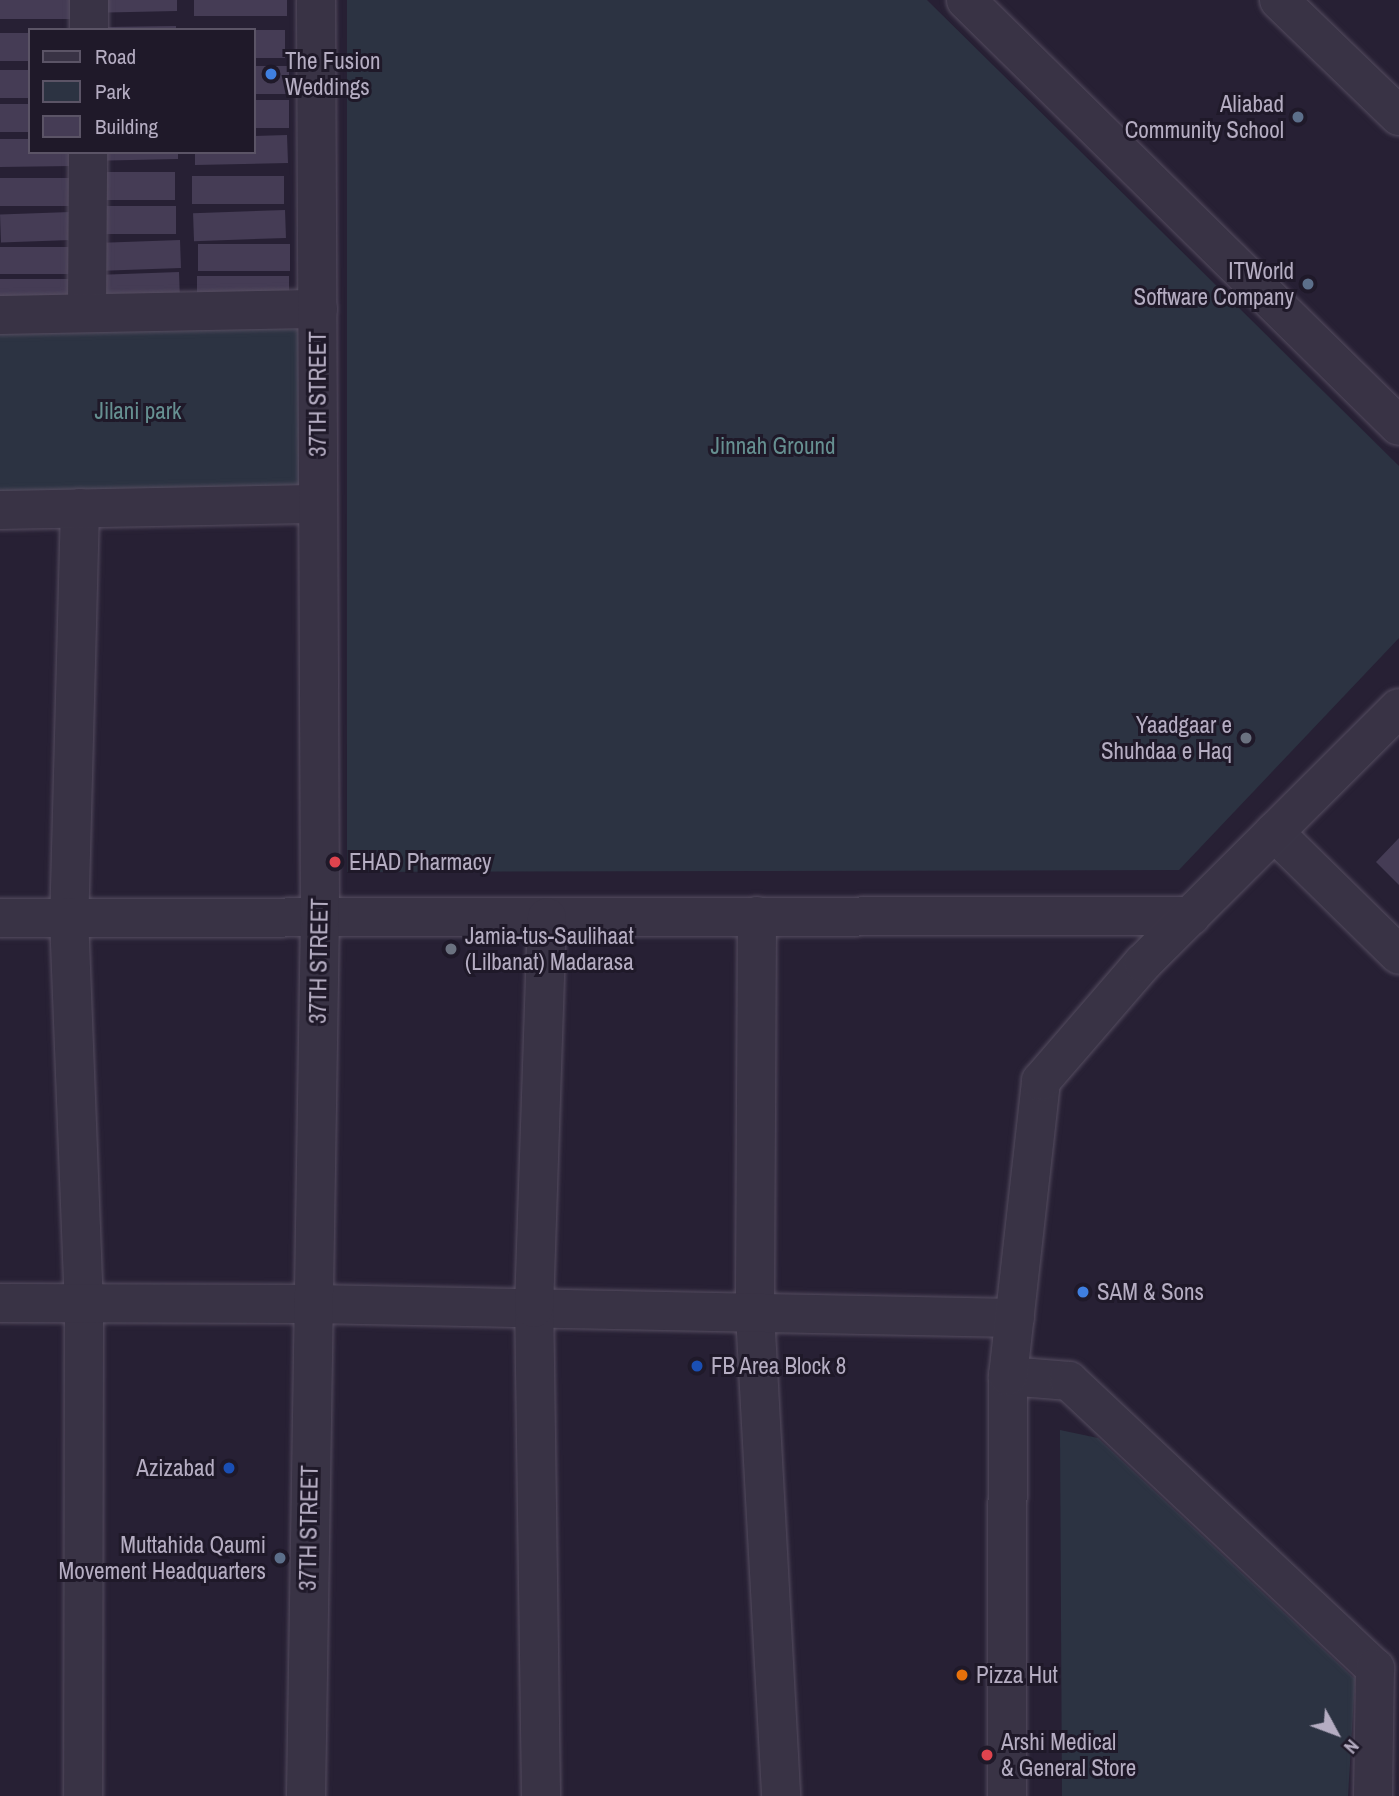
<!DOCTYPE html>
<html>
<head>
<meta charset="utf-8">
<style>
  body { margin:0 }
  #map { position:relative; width:1399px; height:1796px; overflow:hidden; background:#272034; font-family:"Archivo Narrow",sans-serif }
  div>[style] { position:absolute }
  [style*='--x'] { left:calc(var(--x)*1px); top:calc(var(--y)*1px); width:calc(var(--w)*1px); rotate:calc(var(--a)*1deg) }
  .green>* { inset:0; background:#2c3342; transform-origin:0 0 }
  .building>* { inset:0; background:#453c55; transform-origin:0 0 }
  .roads { filter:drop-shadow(0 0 2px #554d60) drop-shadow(0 0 2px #554d60) }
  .minor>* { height:38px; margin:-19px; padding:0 19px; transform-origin:19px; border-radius:19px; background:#393345 }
  .dots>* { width:19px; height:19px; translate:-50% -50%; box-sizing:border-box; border:4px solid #1f1929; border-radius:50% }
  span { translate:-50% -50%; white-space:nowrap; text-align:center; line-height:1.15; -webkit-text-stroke:6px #1f1929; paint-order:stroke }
  .poi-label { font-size:23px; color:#b5adc2 }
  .left { translate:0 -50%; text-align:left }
  .right { translate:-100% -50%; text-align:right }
  .street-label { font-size:23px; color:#b5adc2 }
  .park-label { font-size:23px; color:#669091 }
  .legend { position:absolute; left:28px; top:28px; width:228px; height:126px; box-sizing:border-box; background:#1f1929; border:2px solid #5b5466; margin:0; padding:9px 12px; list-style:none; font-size:21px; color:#b5adc2 }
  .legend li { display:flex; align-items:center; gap:14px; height:35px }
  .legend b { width:35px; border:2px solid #5b5466 }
  .north { position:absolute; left:1301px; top:1698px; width:70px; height:70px; -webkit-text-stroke:5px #1f1929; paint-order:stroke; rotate:131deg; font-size:19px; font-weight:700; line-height:28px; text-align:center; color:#b5adc2 }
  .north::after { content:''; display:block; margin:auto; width:24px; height:32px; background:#b5adc2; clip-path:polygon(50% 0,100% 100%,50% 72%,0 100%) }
</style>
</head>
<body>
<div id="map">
  <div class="green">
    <i style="clip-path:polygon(347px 0,927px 0,1399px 466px,1399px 638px,1179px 870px,347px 872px)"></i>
    <i style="left:318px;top:309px;width:195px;height:318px;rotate:90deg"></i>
    <i style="clip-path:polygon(1060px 1430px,1098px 1438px,1355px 1679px,1348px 1796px,1062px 1796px)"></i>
  </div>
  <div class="building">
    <i style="left:0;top:0;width:71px;height:19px"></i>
    <i style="clip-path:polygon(85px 0,177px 0,177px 11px,85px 13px)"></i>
    <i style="left:194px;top:0;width:93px;height:16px"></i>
    <i style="clip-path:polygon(176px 26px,176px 30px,105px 30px,105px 27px)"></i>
    <i style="left:254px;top:30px;width:31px;height:28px"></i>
    <i style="left:30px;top:33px;width:28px;height:30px;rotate:90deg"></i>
    <i style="left:254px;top:66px;width:35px;height:28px"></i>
    <i style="left:0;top:70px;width:30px;height:28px"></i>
    <i style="left:289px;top:100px;width:28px;height:35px;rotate:90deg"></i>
    <i style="left:0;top:104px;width:30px;height:28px"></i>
    <i style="clip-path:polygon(287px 135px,288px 163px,195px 165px,195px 152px,254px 152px,254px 136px)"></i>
    <i style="clip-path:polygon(0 139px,30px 139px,30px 152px,72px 152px,73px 166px,0 167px)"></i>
    <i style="clip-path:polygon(86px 152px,178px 152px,178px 159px,86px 161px)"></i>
    <i style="left:175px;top:172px;width:28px;height:93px;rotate:90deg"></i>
    <i style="left:284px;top:176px;width:28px;height:92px;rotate:90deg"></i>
    <i style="left:69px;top:178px;width:28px;height:69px;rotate:90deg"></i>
    <i style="left:176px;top:206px;width:28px;height:92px;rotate:90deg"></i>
    <i style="left:285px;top:210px;width:28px;height:92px;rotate:88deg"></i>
    <i style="left:70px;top:212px;width:28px;height:70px;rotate:88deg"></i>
    <i style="left:180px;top:240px;width:28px;height:91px;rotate:88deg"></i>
    <i style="left:290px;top:244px;width:27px;height:92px;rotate:90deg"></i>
    <i style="left:75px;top:247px;width:27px;height:75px;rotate:90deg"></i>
    <i style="left:179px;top:272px;width:28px;height:91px;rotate:88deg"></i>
    <i style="left:289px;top:276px;width:28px;height:92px;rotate:90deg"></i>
    <i style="left:74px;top:279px;width:28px;height:74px;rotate:90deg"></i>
    <i style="clip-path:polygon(1399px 838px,1399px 885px,1376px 862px)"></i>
  </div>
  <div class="roads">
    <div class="minor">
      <i style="--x:966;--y:0;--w:607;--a:44.53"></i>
      <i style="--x:1279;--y:0;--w:167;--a:44"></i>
      <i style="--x:89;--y:30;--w:30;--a:-90"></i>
      <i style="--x:87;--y:311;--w:159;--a:-89.6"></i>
      <i style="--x:0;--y:315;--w:318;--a:-1.1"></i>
      <i style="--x:80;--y:508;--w:409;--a:91.5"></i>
      <i style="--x:69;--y:917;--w:386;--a:87.8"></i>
      <i style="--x:84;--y:1303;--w:493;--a:90.1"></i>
      <i style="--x:0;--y:510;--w:318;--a:-1.1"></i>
      <i style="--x:1274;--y:832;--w:175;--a:44.5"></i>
      <i style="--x:757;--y:916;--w:397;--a:90.3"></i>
      <i style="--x:755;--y:1313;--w:484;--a:86.9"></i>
      <i style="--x:0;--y:918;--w:1191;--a:-0.1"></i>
      <i style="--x:0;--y:1303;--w:313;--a:0.2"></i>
      <i style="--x:313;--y:1304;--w:702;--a:1.14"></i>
      <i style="--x:1008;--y:1376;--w:61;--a:4.7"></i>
      <i style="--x:1069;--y:1381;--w:420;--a:43.2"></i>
      <i style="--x:1375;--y:1668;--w:128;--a:90.9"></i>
      <i style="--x:306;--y:1796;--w:879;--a:-89.09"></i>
      <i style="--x:320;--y:917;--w:917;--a:-90.25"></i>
      <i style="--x:541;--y:1796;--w:488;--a:-90.8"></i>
      <i style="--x:534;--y:1308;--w:391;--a:-88.1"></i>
      <i style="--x:1007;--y:1796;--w:420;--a:-89.9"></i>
      <i style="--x:1008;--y:1376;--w:297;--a:-83.6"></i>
      <i style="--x:1041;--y:1081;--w:156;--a:-49.2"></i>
      <i style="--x:1143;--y:963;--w:361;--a:-44.9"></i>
    </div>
  </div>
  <div class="dots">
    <i style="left:271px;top:74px;background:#3f7fe0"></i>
    <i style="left:1298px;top:117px;background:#5c6f8a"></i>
    <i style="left:1308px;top:284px;background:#5c6f8a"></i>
    <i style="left:1246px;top:738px;background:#6b7280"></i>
    <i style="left:335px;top:862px;background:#e0444e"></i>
    <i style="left:451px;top:949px;background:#6b7280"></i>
    <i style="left:1083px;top:1292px;background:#3f7fe0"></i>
    <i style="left:697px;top:1366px;background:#1a4fb4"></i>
    <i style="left:229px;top:1468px;background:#1a4fb4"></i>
    <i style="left:280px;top:1558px;background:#5c6f8a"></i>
    <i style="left:962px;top:1675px;background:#e8710a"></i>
    <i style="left:987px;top:1755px;background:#e0444e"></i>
  </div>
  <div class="poi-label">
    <span class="left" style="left:285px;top:74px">The Fusion<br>Weddings</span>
    <span class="right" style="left:1284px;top:117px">Aliabad<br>Community School</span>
    <span class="right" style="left:1294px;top:284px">ITWorld<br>Software Company</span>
    <span class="right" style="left:1232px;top:738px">Yaadgaar e<br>Shuhdaa e Haq</span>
    <span class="left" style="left:349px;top:862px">EHAD Pharmacy</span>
    <span class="left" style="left:465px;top:949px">Jamia-tus-Saulihaat<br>(Lilbanat) Madarasa</span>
    <span class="left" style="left:1097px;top:1292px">SAM &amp; Sons</span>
    <span class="left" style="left:711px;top:1366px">FB Area Block 8</span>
    <span class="right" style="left:215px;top:1468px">Azizabad</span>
    <span class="right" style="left:266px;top:1558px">Muttahida Qaumi<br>Movement Headquarters</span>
    <span class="left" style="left:976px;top:1675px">Pizza Hut</span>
    <span class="left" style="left:1001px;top:1755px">Arshi Medical<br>&amp; General Store</span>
  </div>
  <div class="street-label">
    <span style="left:318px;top:394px;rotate:-90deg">37TH STREET</span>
    <span style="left:319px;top:961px;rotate:-89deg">37TH STREET</span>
    <span style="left:309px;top:1528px;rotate:-89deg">37TH STREET</span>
  </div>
  <div class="park-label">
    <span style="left:138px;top:411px">Jilani park</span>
    <span style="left:773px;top:446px">Jinnah Ground</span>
  </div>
  <ul class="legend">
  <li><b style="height:9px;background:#393345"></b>Road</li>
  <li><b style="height:19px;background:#2c3342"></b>Park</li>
  <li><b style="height:19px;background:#453c55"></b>Building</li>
  </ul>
  <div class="north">N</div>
</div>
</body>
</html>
